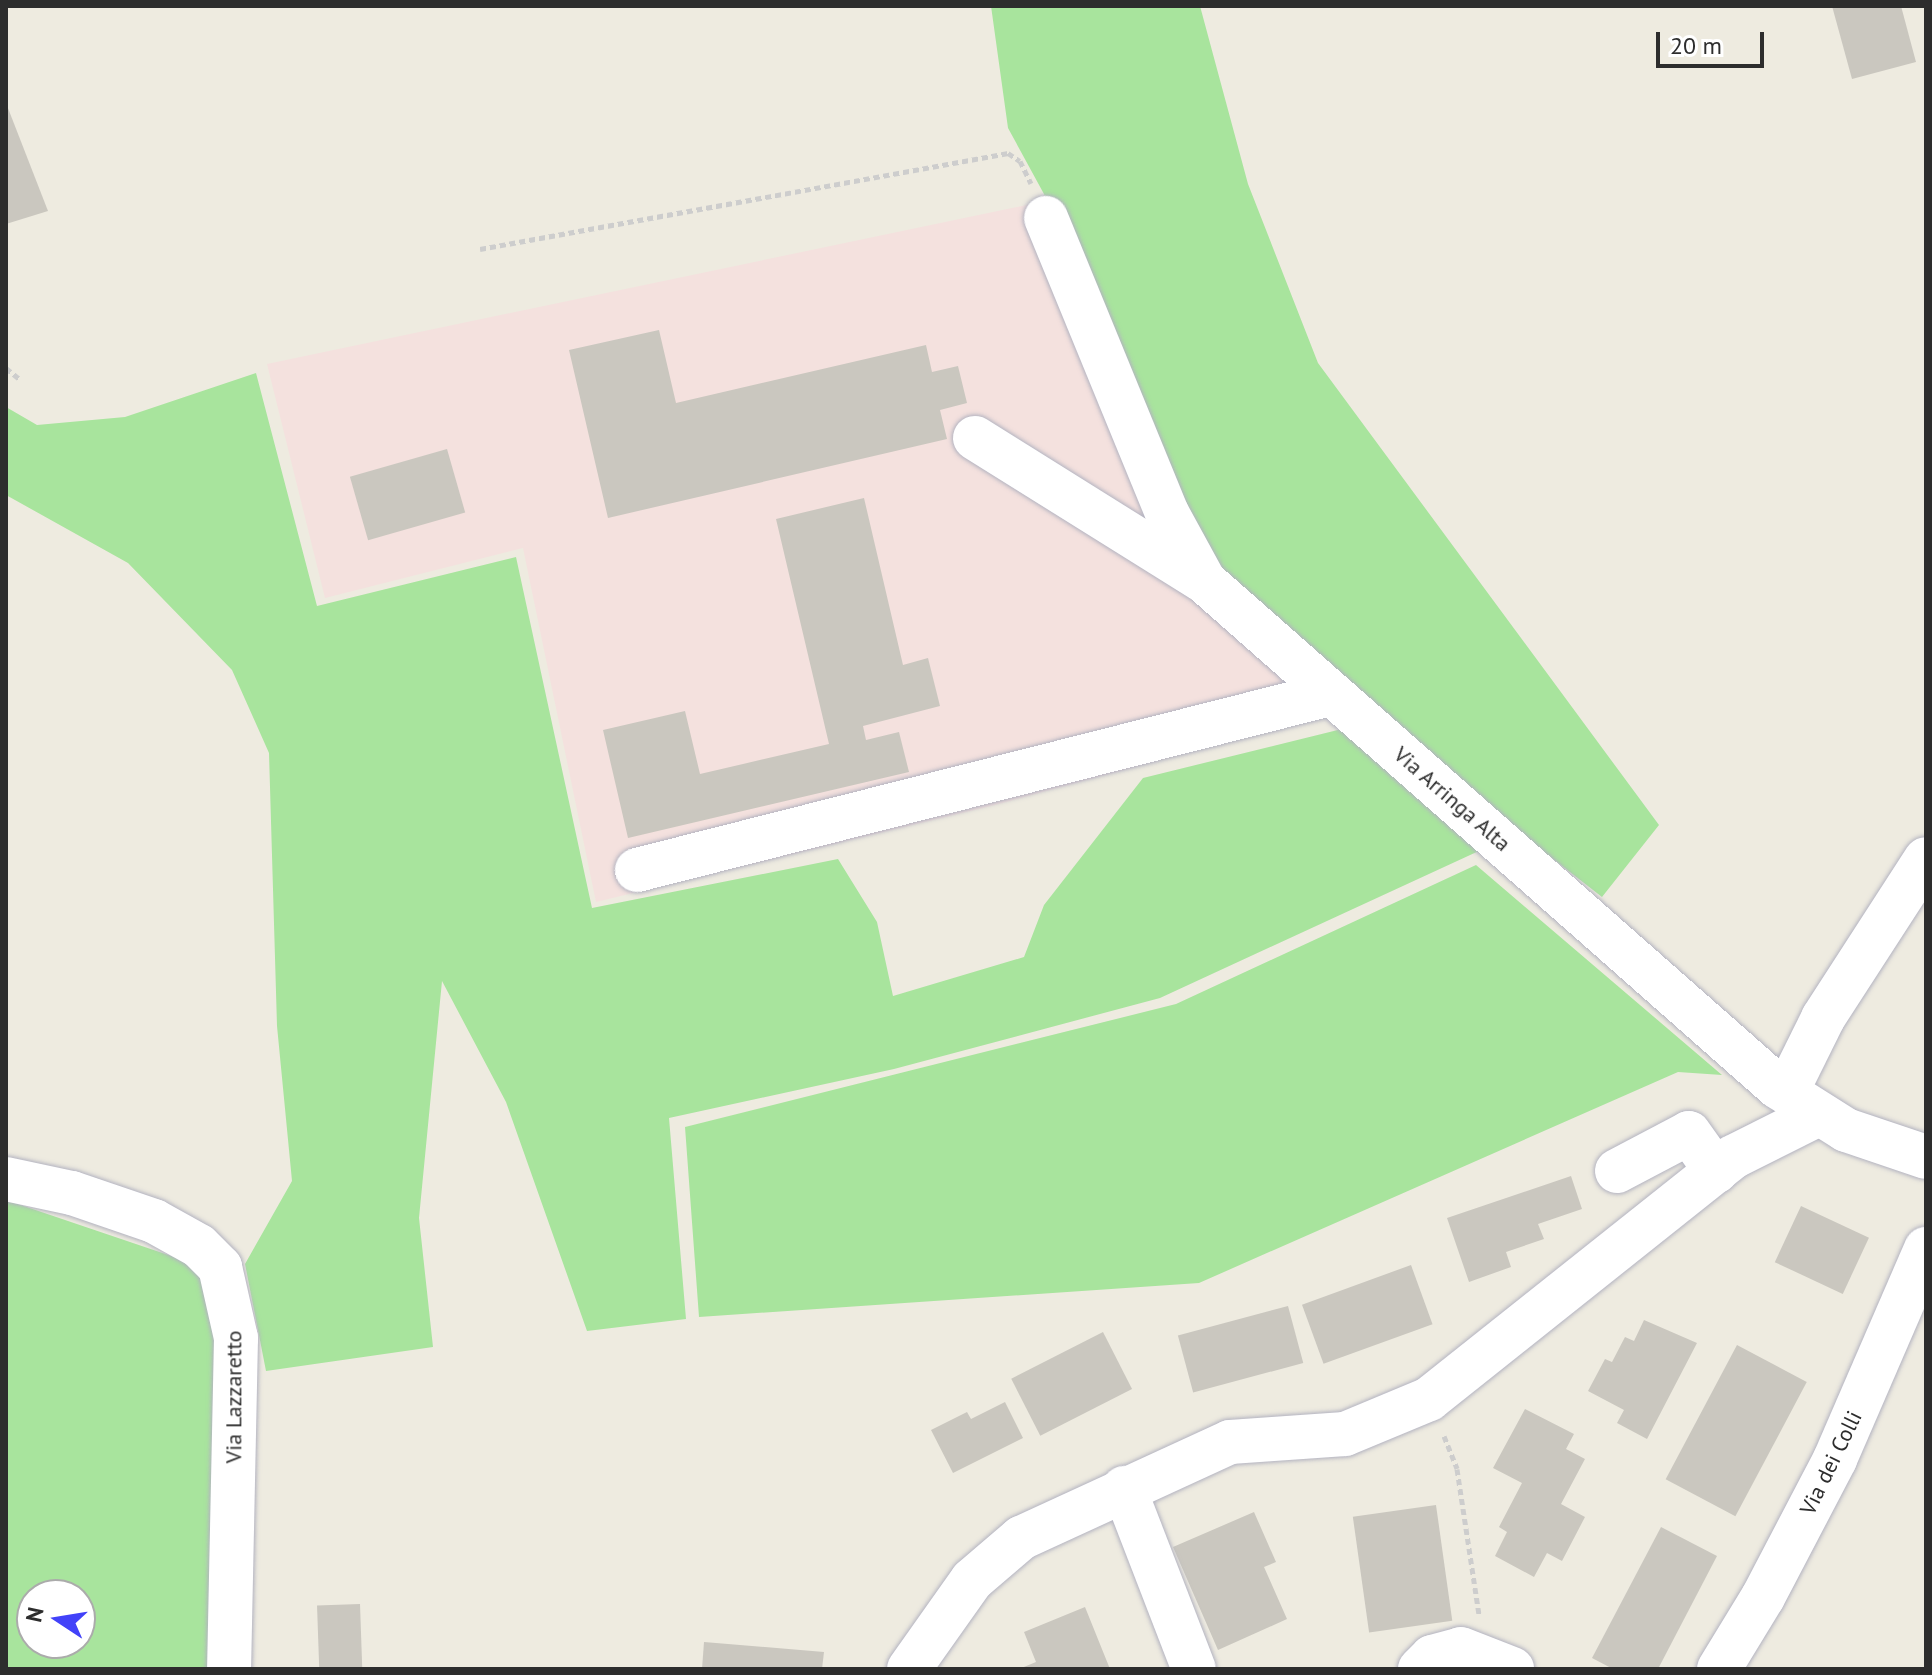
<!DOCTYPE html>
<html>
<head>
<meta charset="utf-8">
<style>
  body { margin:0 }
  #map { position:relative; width:1932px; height:1675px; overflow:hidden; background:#eeebe0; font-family:"PT Sans",sans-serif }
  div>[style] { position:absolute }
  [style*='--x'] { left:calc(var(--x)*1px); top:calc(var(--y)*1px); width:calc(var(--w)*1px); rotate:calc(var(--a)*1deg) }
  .medical>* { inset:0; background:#f4e1de }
  .green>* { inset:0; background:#a8e49d }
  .building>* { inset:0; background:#cac7bf; transform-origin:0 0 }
  .path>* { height:5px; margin-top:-2.5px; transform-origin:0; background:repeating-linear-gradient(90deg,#cdcdcd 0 6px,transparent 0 10px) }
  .roads { filter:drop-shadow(0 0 2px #b3b3c0) drop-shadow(0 0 2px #b3b3c0) }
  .minor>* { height:44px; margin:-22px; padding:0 22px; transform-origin:22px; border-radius:22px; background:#fff }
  span { translate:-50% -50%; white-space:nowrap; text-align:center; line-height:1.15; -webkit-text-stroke:8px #fff; paint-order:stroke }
  .street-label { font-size:22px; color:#2d2d2d }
  .frame { position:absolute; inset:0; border:8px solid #2d2d2d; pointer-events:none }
  .north { position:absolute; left:16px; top:1579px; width:80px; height:80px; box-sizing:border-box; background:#fff; border:2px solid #ababab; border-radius:50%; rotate:282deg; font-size:22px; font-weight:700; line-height:32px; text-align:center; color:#2d2d2d }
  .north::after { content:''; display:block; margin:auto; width:28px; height:36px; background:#4242f9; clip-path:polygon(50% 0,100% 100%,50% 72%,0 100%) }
  .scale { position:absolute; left:1656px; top:32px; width:108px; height:36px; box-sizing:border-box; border:4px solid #2d2d2d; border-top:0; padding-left:10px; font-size:24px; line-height:28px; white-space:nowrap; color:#2d2d2d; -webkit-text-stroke:6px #fff; paint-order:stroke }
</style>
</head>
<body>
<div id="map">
  <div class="medical">
    <i style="clip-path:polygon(1031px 204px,1349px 709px,995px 805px,596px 902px,523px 548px,325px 598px,267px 364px)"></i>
  </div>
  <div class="green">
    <i style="clip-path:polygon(991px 6px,1200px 6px,1248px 184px,1318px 363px,1659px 825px,1602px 897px,1372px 718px,1216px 574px,1098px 293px,1008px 128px)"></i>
    <i style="clip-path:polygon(256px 373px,317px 606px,516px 557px,592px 908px,838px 859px,877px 922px,893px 996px,1024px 957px,1044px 905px,1143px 778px,1354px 726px,1481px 850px,1160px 998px,894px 1069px,669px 1118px,686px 1319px,587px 1331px,506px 1102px,442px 981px,419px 1218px,433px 1347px,266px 1371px,245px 1264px,292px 1181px,277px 1026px,269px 753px,232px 670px,128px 563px,6px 495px,6px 407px,37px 425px,125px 417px)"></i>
    <i style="clip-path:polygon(1476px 865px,1722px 1075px,1678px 1072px,1199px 1283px,699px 1317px,685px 1127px,1176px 1004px)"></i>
    <i style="clip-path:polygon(evenodd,6px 1200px,192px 1263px,216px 1304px,229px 1669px,6px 1669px,6px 1200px,32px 1595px,80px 1595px,80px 1643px,32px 1643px,32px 1595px)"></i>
  </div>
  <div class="building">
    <i style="clip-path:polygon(1832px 6px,1901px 6px,1916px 62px,1852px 79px)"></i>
    <i style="clip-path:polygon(6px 103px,48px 211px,6px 224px)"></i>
    <i style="clip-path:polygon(659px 330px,676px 403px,926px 345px,932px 372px,958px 366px,967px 403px,940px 410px,947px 439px,608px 518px,569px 350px)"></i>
    <i style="left:447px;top:449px;width:66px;height:101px;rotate:74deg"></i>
    <i style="clip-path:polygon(864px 498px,903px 665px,928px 658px,940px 706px,863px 726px,866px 740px,899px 732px,909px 772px,628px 838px,603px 730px,685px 711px,700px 774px,829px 744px,776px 519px)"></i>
    <i style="clip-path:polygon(1571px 1176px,1582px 1209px,1538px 1224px,1544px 1239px,1506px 1252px,1511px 1267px,1469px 1282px,1447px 1218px)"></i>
    <i style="left:1801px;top:1206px;width:75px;height:62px;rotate:25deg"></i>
    <i style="left:1411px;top:1265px;width:63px;height:116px;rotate:70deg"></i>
    <i style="left:1288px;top:1306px;width:59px;height:114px;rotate:75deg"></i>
    <i style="clip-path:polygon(1644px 1320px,1697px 1343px,1647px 1439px,1617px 1423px,1624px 1410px,1588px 1391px,1605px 1359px,1612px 1362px,1625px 1337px,1634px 1341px)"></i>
    <i style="left:1103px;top:1332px;width:64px;height:103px;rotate:63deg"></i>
    <i style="left:1737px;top:1345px;width:79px;height:152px;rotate:28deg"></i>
    <i style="clip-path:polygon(1005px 1402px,1023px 1438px,953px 1473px,931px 1430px,967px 1412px,971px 1419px)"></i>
    <i style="clip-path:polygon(1525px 1409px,1574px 1434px,1566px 1449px,1585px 1459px,1561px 1504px,1585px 1517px,1562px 1561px,1547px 1553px,1534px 1577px,1495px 1556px,1507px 1532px,1499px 1527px,1522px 1483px,1493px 1468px)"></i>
    <i style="left:1436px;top:1505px;width:117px;height:84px;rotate:82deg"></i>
    <i style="clip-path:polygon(1254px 1512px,1276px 1562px,1264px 1567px,1287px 1619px,1218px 1650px,1173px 1547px)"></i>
    <i style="clip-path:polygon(1661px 1527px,1717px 1556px,1658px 1669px,1613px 1669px,1592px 1658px)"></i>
    <i style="left:360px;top:1604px;width:65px;height:43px;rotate:88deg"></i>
    <i style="clip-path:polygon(1085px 1607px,1110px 1669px,1019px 1669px,1036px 1662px,1024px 1632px)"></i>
    <i style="clip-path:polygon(704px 1642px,824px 1652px,822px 1669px,702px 1669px)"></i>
  </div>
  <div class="path">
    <i style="--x:480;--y:249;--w:537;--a:-10.3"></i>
    <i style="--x:1008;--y:153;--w:14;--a:34"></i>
    <i style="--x:1020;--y:161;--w:25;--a:64"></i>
    <i style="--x:6;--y:368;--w:19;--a:39"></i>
    <i style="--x:1444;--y:1436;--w:35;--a:68"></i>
    <i style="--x:1457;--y:1469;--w:147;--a:81.4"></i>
  </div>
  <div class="roads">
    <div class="minor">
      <i style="--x:1046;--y:218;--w:319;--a:67.7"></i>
      <i style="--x:1167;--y:513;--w:75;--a:61.4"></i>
      <i style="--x:975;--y:438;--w:270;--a:32"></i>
      <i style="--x:1204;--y:581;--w:765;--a:41.4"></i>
      <i style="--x:1778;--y:1087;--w:80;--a:32.3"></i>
      <i style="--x:1846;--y:1130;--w:84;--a:18.6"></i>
      <i style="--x:637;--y:870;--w:715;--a:-14.25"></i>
      <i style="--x:1787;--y:1091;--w:81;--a:-63.7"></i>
      <i style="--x:1823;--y:1018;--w:189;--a:-57.1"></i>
      <i style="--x:1617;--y:1171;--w:81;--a:-27.8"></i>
      <i style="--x:1689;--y:1133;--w:47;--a:54.6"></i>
      <i style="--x:6;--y:1179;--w:67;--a:12"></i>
      <i style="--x:72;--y:1193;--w:87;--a:18.9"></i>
      <i style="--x:154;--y:1221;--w:51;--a:29.1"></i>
      <i style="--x:199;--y:1246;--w:30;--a:45"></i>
      <i style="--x:220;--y:1267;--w:73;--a:77.3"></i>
      <i style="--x:236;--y:1338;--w:331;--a:91.2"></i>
      <i style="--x:1124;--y:1488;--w:194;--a:68.9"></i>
      <i style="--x:909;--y:1669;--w:109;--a:-54.7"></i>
      <i style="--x:972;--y:1580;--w:65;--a:-40.6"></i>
      <i style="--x:1021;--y:1538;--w:230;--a:-24.7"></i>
      <i style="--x:1230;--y:1442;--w:115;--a:-4"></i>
      <i style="--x:1345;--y:1434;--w:91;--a:-22.6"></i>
      <i style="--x:1429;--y:1399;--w:389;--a:-38.5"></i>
      <i style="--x:1733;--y:1157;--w:96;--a:-26.6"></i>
      <i style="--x:1420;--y:1669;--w:17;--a:-45"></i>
      <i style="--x:1432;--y:1657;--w:30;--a:-15"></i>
      <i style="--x:1461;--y:1649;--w:55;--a:21.4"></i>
      <i style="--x:1719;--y:1669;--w:84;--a:-58.6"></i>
      <i style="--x:1763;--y:1597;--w:156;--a:-62.4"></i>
      <i style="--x:1835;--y:1459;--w:229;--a:-66.6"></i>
    </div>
  </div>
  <div class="street-label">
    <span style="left:1452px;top:799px;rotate:41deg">Via Arringa Alta</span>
    <span style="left:234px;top:1397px;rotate:-90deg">Via Lazzaretto</span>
    <span style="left:1831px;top:1463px;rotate:-64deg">Via dei Colli</span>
  </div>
  <div class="frame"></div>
  <div class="north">N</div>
  <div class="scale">20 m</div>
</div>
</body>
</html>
